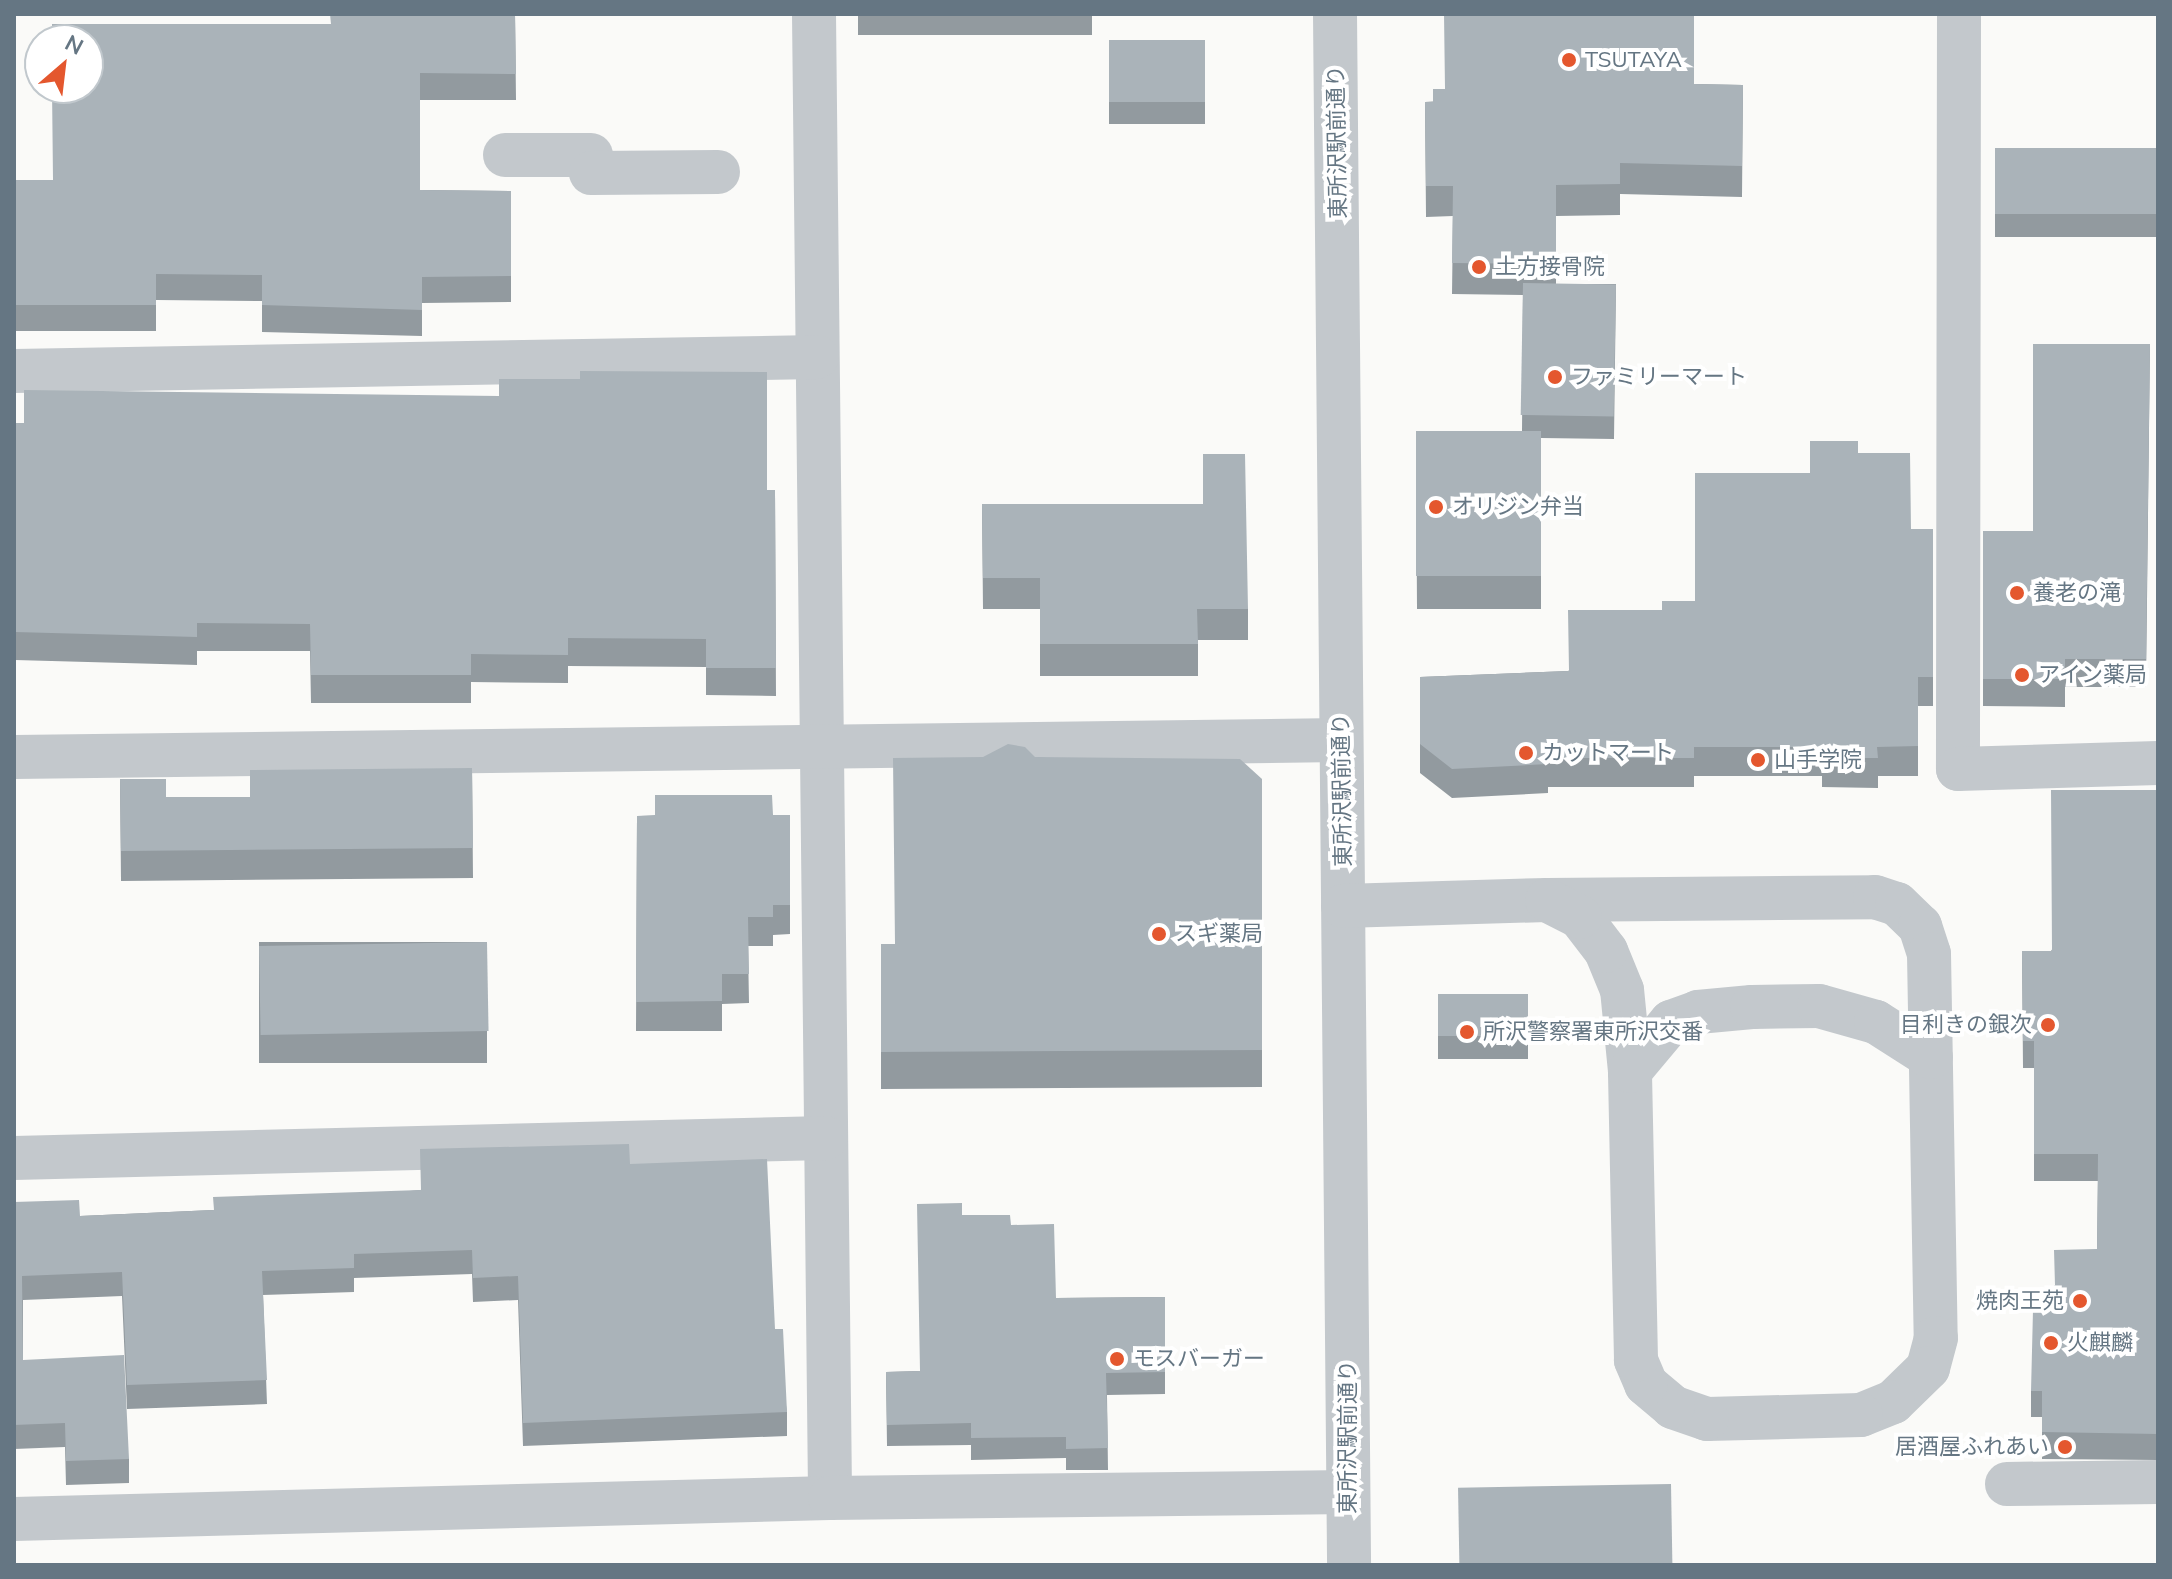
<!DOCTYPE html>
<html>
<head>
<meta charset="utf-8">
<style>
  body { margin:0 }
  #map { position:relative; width:2172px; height:1579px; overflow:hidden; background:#fafaf8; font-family:Mulish,"Noto Sans JP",sans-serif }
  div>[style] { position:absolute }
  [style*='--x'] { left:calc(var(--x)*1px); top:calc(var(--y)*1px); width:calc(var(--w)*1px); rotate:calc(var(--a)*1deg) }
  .minor>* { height:44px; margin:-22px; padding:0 22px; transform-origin:22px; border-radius:22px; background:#c3c8cc }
  .wall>* { inset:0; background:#929a9f; transform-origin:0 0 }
  .building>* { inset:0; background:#aab3b9; transform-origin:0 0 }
  .dots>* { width:22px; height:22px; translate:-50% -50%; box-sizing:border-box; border:4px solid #fff; border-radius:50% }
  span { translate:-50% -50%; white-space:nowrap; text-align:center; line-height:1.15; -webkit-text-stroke:8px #fff; paint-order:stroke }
  .poi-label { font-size:22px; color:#657683 }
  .left { translate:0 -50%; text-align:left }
  .right { translate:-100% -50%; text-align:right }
  .street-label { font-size:22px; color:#657683 }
  .frame { position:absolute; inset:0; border:16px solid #657683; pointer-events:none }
  .north { position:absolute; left:24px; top:24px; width:80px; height:80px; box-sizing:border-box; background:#fff; border:2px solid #c1c8cd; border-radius:50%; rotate:28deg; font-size:22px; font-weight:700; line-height:32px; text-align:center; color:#657683 }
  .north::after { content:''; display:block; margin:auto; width:28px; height:36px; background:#e4572e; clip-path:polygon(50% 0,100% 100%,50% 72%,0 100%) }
</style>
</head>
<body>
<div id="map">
  <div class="minor">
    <i style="--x:814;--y:14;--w:1484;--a:89.38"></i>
    <i style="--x:1335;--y:14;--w:1551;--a:89.48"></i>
    <i style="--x:1959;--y:14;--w:755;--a:90.08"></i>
    <i style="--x:1958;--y:769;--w:200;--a:-1.7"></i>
    <i style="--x:505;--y:155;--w:86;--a:0"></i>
    <i style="--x:591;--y:173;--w:127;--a:-0.5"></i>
    <i style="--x:14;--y:371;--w:803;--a:-1"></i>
    <i style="--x:14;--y:757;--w:1327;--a:-0.73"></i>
    <i style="--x:1343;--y:906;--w:204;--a:-1.7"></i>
    <i style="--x:1547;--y:900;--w:328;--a:-0.5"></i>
    <i style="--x:1875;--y:897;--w:23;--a:18"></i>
    <i style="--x:1897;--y:904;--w:32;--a:44"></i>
    <i style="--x:1920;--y:926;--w:29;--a:72"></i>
    <i style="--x:1929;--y:954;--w:384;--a:89"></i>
    <i style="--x:1936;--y:1338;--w:31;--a:105"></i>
    <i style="--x:1928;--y:1368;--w:49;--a:135.8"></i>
    <i style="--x:1893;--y:1402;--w:35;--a:158"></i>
    <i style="--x:1861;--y:1415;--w:154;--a:178.5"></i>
    <i style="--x:1707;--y:1419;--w:36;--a:-161"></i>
    <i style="--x:1673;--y:1407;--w:35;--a:-140"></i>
    <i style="--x:1646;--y:1384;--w:26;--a:-113"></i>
    <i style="--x:1636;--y:1360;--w:289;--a:-91.2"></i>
    <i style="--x:1630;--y:1071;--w:81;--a:-95.6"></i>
    <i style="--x:1622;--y:990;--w:42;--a:-112.3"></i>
    <i style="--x:1606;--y:951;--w:43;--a:-127.4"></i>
    <i style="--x:1580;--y:917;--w:37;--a:-153"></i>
    <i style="--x:1630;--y:1071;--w:64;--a:-50.1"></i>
    <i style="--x:1671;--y:1022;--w:29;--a:-20"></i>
    <i style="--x:1698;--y:1012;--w:54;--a:-5.3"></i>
    <i style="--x:1752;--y:1007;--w:67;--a:-0.9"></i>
    <i style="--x:1819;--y:1006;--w:59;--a:15.7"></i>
    <i style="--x:1876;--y:1022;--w:65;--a:32.5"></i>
    <i style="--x:14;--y:1158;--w:812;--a:-1.41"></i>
    <i style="--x:2007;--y:1484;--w:151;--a:-0.8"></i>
    <i style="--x:14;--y:1519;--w:816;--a:-1.47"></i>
    <i style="--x:830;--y:1498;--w:518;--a:-0.66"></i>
  </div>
  <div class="wall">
    <i style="clip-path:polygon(515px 14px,516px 100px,420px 100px,420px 190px,511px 191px,511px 302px,422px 303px,422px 336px,262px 332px,262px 301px,156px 300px,156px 331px,14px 331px,14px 180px,53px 180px,330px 24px)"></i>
    <i style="left:858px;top:14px;width:234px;height:21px"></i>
    <i style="left:1109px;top:40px;width:96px;height:84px"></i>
    <i style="clip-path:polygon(1694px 84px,1743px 85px,1742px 197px,1620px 194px,1620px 215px,1556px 216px,1556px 284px,1616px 284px,1614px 439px,1541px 438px,1541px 609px,1417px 609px,1416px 431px,1522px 431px,1523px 295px,1452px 294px,1453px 216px,1426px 217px,1425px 102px)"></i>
    <i style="left:1995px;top:148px;width:163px;height:89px"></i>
    <i style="clip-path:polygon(2150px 344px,2146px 687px,2065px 687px,2065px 707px,1983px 706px,1983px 531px,2033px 531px)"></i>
    <i style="clip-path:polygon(1858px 453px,1911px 529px,1933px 529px,1933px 706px,1918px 706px,1918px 776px,1878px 776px,1878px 788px,1822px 787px,1822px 776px,1694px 776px,1694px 787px,1548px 787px,1548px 793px,1452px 798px,1420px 773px,1420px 677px,1568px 671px,1662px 610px,1695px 601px,1810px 473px)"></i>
    <i style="clip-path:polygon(767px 490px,775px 490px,776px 696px,706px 695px,706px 667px,568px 666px,568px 683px,471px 682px,471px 703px,311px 703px,310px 651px,197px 651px,197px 665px,15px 660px,14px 585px)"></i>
    <i style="clip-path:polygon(982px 504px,1248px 609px,1248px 640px,1198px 640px,1198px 676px,1040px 676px,1040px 609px,983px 609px)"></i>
    <i style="clip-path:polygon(983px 757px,1035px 757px,1262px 779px,1262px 1087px,881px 1089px,881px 944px,895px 944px)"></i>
    <i style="clip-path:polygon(472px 768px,473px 878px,121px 881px,120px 779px,166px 797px,250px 797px)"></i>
    <i style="clip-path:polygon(2158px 790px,2158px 1460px,2042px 1459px,2042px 1417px,2031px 1417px,2031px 1391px,2097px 1249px,2098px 1181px,2034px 1181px,2034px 1068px,2023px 1068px,2022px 951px,2051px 951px)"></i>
    <i style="clip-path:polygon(790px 815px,790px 934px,773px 935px,773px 946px,748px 946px,749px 1003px,722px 1004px,722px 1031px,636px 1031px,637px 816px)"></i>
    <i style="left:487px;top:942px;width:121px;height:228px;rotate:90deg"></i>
    <i style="left:1438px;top:994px;width:90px;height:65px"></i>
    <i style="clip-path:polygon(630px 1164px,775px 1329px,787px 1412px,787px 1436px,523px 1446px,518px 1300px,473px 1302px,472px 1274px,354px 1278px,354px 1292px,263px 1295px,267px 1404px,127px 1409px,122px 1296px,23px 1300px,23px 1360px,129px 1459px,129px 1483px,66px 1485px,65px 1447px,14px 1449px,14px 1202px,80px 1216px,213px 1210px,420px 1190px)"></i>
    <i style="clip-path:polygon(962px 1215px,1011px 1225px,1056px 1298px,1165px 1297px,1165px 1394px,1107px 1395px,1108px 1470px,1066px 1470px,1066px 1458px,971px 1460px,971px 1445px,887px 1446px,886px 1372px,920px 1371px)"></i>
  </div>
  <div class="building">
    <i style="clip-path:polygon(330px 14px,515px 14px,516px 74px,420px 73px,420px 190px,511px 191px,511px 276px,422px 277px,422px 310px,262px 305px,262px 275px,156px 274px,156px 305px,14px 305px,14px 180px,53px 180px,52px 88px,88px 88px,88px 40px,52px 40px,52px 24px,331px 24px)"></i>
    <i style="clip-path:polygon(1444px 14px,1694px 14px,1694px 84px,1743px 85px,1742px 166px,1620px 163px,1620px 184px,1556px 185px,1556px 264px,1452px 263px,1453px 186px,1426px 186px,1425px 102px,1433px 102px,1433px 89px,1445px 89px)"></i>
    <i style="left:1109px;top:40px;width:96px;height:62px"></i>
    <i style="left:1995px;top:148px;width:163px;height:66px"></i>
    <i style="left:1523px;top:283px;width:93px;height:132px;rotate:1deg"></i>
    <i style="clip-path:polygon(2033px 344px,2150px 344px,2146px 659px,2065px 659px,2065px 679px,1983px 679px,1983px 531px,2033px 531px)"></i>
    <i style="clip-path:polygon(580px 371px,767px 372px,767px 490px,775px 490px,776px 668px,706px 668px,706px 639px,568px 638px,568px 655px,471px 654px,471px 675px,311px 675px,310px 624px,197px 623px,197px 637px,15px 632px,14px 423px,24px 423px,24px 390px,499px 396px,499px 379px,580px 379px)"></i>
    <i style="left:1416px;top:431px;width:125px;height:145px"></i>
    <i style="clip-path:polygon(1810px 441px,1858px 441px,1858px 453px,1910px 453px,1911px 529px,1933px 529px,1933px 677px,1918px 677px,1918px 746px,1877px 747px,1878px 758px,1822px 758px,1822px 747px,1694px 747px,1694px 758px,1548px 758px,1548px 764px,1452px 769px,1420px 744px,1420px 677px,1569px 671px,1568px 610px,1662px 610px,1662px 601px,1695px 601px,1695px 473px,1810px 473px)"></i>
    <i style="clip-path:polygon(1203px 454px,1245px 454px,1248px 609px,1197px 609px,1198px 644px,1040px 644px,1040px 578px,983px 578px,982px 504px,1203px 504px)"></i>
    <i style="clip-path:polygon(1008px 744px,1025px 747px,1035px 757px,1240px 759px,1262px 779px,1262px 1050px,881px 1052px,881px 944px,895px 944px,893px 758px,983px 757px)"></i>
    <i style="clip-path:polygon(472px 768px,473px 848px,121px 851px,120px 779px,166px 779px,166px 797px,250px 797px,250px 770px)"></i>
    <i style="clip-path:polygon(2051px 790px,2158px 790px,2158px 1434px,2042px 1432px,2042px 1391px,2031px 1391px,2033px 1310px,2055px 1285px,2054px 1250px,2097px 1249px,2098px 1154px,2034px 1154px,2034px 1041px,2023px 1041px,2022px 951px,2052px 951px)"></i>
    <i style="clip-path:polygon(655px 795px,772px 795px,773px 815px,790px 815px,790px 905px,773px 905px,773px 917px,748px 917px,749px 974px,722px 974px,722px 1001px,636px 1002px,637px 816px,655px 815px)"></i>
    <i style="left:487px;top:942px;width:89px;height:228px;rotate:89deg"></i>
    <i style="left:1438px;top:994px;width:90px;height:42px"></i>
    <i style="clip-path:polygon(629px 1144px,630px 1164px,767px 1159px,775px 1329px,783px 1329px,787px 1412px,523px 1423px,518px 1276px,473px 1278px,472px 1250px,354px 1254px,354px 1268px,262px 1271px,267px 1380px,127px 1385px,122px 1272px,22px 1276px,23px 1360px,124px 1355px,129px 1459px,66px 1461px,65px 1423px,14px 1425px,14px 1202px,79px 1200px,80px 1216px,214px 1210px,213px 1197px,421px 1190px,420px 1149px)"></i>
    <i style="clip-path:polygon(962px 1203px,962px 1215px,1010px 1215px,1011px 1225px,1054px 1224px,1056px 1298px,1165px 1297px,1165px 1372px,1106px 1373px,1108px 1448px,1066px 1449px,1066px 1437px,971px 1438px,971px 1423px,887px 1425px,886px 1372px,920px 1371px,917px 1204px)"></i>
    <i style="left:1671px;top:1484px;width:81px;height:213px;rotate:89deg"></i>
  </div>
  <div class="dots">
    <i style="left:1569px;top:60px;background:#e4572e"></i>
    <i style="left:1479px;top:267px;background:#e4572e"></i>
    <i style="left:1555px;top:377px;background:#e4572e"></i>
    <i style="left:1436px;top:507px;background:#e4572e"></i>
    <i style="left:2017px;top:593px;background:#e4572e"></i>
    <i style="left:2022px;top:675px;background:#e4572e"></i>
    <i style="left:1526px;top:753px;background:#e4572e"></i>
    <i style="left:1758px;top:760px;background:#e4572e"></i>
    <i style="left:1159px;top:934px;background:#e4572e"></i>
    <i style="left:2048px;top:1025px;background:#e4572e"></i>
    <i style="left:1467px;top:1032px;background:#e4572e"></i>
    <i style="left:2080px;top:1301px;background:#e4572e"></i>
    <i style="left:2051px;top:1343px;background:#e4572e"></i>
    <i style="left:1117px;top:1359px;background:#e4572e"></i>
    <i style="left:2065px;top:1447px;background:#e4572e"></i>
  </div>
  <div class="poi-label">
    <span class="left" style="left:1585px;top:60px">TSUTAYA</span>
    <span class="left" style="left:1495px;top:267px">土方接骨院</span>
    <span class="left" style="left:1571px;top:377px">ファミリーマート</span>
    <span class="left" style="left:1452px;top:507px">オリジン弁当</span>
    <span class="left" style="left:2033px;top:593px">養老の滝</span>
    <span class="left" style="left:2038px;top:675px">アイン薬局</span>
    <span class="left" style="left:1542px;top:753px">カットマート</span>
    <span class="left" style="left:1774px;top:760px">山手学院</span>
    <span class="left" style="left:1175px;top:934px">スギ薬局</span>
    <span class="right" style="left:2032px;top:1025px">目利きの銀次</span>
    <span class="left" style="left:1483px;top:1032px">所沢警察署東所沢交番</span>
    <span class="right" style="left:2064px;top:1301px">焼肉王苑</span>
    <span class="left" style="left:2067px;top:1343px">火麒麟</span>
    <span class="left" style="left:1133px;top:1359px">モスバーガー</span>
    <span class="right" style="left:2049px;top:1447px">居酒屋ふれあい</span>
  </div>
  <div class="street-label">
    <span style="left:1337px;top:142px;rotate:-91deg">東所沢駅前通り</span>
    <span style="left:1342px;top:790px;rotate:-91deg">東所沢駅前通り</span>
    <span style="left:1348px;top:1437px;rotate:-90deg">東所沢駅前通り</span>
  </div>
  <div class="frame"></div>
  <div class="north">N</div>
</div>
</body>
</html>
